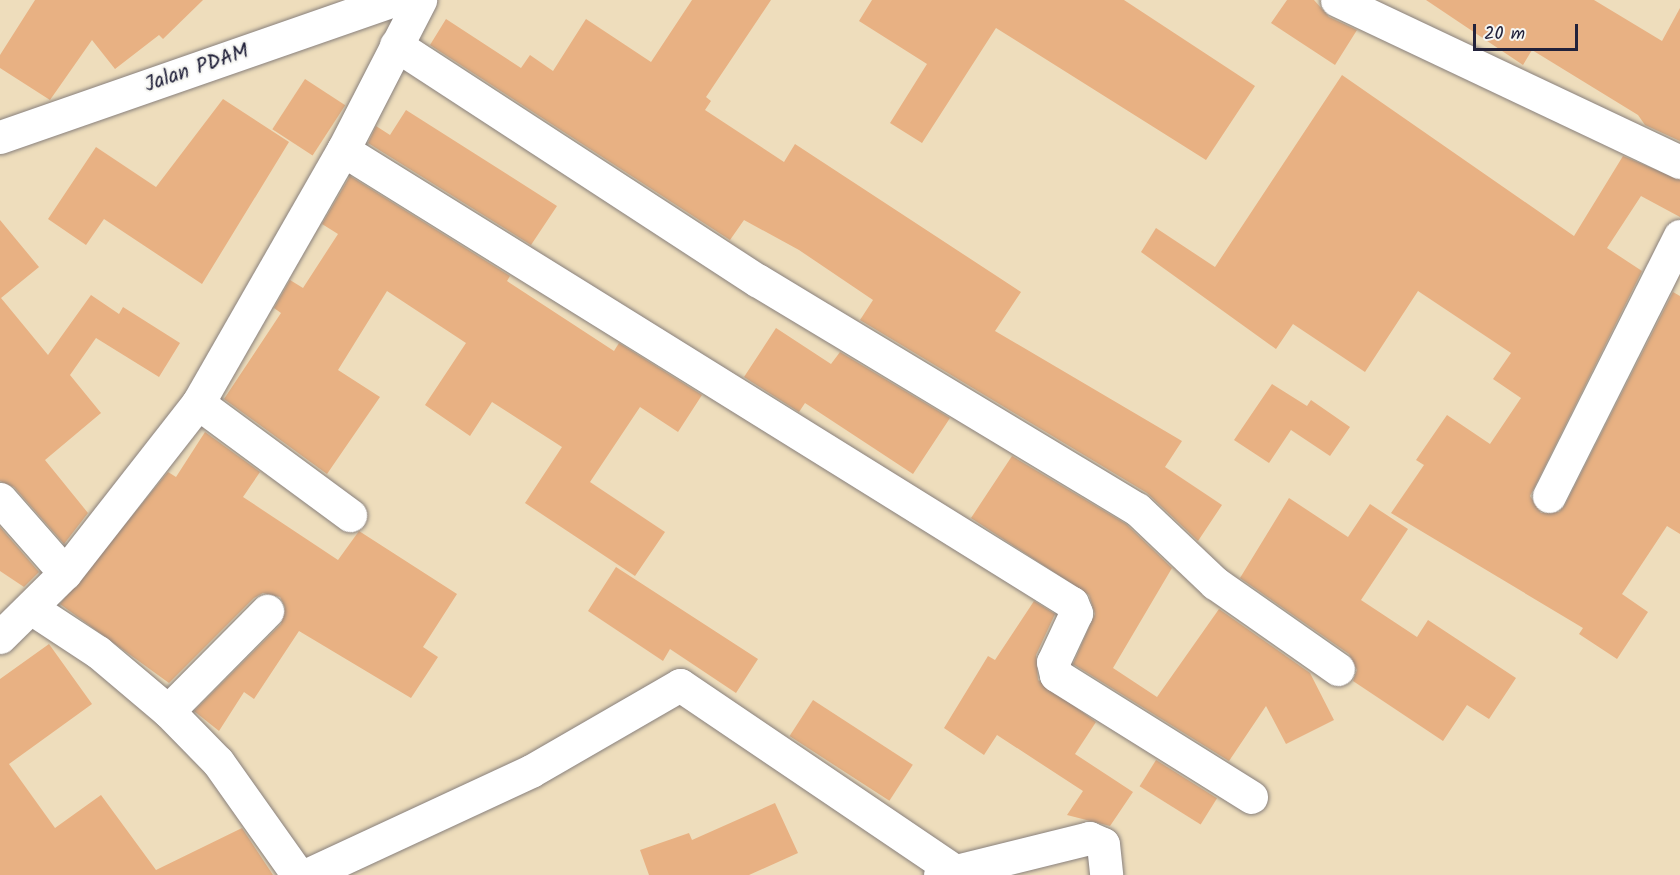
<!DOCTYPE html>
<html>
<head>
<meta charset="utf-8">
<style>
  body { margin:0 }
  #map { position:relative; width:1680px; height:875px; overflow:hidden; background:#eeddbc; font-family:Kalam,sans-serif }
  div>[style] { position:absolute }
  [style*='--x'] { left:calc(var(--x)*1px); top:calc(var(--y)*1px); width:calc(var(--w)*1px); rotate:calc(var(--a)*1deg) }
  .building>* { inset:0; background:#e8b183; transform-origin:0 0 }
  .roads { filter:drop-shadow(0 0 2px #88807c) drop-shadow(0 0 2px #88807c) }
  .minor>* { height:33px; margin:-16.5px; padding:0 16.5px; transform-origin:16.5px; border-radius:16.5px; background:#fff }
  .tertiary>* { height:33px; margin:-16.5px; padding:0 16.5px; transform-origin:16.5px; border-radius:16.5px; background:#fff }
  span { translate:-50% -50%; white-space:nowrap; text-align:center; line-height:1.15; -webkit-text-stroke:4.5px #f6f6f2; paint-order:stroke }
  .street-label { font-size:21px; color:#22223b }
  .scale { position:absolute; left:1473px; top:24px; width:105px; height:27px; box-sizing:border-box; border:3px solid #22223b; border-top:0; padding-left:8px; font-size:18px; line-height:21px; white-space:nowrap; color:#22223b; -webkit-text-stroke:4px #f6f6f2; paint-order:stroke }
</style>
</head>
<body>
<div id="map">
  <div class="building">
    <i style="clip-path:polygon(35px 0,203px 0,163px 39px,159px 35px,115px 69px,92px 40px,50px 100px,0 68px,0 55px)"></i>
    <i style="clip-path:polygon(692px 0,771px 0,706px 97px,711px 101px,705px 110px,784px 162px,795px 144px,1021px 292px,995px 331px,1182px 441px,1165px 467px,1222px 505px,1198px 541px,1147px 493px,860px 320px,873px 300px,799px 250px,744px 220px,730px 240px,430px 45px,446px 19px,521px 68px,530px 55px,553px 71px,586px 19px,651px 62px)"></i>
    <i style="clip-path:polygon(872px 0,1124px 0,1255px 86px,1206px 160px,996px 28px,922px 143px,890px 123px,927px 64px,859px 21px)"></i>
    <i style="clip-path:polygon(1287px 0,1314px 0,1329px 17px,1357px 30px,1335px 65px,1271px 23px)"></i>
    <i style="clip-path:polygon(1426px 0,1594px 0,1662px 41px,1680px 8px,1680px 141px,1645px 125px,1638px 115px,1532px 50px,1523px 65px)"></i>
    <i style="clip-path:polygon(1342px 75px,1574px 236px,1623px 156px,1680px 180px,1680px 217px,1641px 196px,1607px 248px,1642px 271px,1530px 496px,1541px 513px,1559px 512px,1565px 505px,1673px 292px,1680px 296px,1680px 534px,1667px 526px,1622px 594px,1648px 612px,1617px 659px,1579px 634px,1583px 628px,1391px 513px,1424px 465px,1416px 460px,1447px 415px,1490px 444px,1521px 398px,1493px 379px,1511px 353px,1418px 291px,1365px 372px,1293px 324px,1276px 349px,1141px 252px,1156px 228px,1215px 267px)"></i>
    <i style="left:305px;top:79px;width:48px;height:60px;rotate:33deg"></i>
    <i style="clip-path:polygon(223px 99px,289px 142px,202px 284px,104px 219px,86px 245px,48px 219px,96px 147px,156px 187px)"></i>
    <i style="clip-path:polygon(406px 110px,557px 206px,531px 245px,368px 143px,376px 126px,390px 135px)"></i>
    <i style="clip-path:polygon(350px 176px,510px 276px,507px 281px,614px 351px,619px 343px,702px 395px,678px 432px,640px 407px,590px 482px,665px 532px,635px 576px,525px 503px,562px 447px,492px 402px,470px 436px,425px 405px,466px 343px,387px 291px,338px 370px,380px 397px,327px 474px,224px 399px,281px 313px,274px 308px,290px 280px,303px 288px,338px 234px,322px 224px)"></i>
    <i style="clip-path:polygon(0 220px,39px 267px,1px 298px,48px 355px,91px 295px,119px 314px,123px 307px,180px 343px,159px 377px,96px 338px,70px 375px,101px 413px,45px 460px,88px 513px,64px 544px,14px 487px,0 481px)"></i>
    <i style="clip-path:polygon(776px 328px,831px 364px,840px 352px,950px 418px,913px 474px,805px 403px,799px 412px,744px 377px)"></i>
    <i style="clip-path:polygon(1272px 384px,1307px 406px,1311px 400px,1350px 427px,1330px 456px,1291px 430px,1269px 463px,1234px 440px)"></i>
    <i style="clip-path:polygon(205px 432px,260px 472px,243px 497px,338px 560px,359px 531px,457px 594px,423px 647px,438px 657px,411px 698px,299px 631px,254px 699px,244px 692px,219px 731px,194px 711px,281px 624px,285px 607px,280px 597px,263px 593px,254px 598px,169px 683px,60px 604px,168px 472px,176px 477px)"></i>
    <i style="clip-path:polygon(1012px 456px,1126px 524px,1172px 568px,1113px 668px,1157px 697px,1219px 609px,1310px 673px,1334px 720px,1286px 744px,1266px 706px,1229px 761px,1073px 664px,1095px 614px,1089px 595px,971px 518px)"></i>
    <i style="clip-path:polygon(1289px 498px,1348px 537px,1370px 504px,1408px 529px,1361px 600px,1417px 637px,1428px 620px,1516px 678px,1489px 719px,1467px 705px,1443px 741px,1353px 681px,1357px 670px,1349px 654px,1240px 578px)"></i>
    <i style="clip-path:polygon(0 527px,39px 572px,24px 587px,0 571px)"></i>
    <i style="clip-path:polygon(616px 567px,758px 659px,736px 693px,670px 649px,663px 661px,588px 611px)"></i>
    <i style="clip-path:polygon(1034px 601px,1055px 614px,1036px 655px,1038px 680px,1096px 722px,1075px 754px,1133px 792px,1110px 826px,1067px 815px,1083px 791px,997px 735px,984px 755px,944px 728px,988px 656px,995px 660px)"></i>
    <i style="clip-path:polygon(49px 644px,92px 704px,9px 764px,55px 828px,101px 795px,156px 870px,242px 828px,273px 875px,0 875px,0 679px)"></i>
    <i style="left:813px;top:700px;width:119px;height:43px;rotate:33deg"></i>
    <i style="left:1156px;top:760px;width:72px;height:31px;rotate:32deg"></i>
    <i style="clip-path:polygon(775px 803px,798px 853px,749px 875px,649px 875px,640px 850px,689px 833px,692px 840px)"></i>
  </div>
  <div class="roads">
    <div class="minor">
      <i style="--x:396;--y:45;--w:431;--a:33.1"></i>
      <i style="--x:757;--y:280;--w:444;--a:31.1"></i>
      <i style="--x:1137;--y:509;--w:108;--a:43.5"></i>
      <i style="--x:1215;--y:583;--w:150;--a:35"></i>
      <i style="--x:343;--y:150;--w:858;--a:31.86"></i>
      <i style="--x:1072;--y:603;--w:11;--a:68"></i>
      <i style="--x:1076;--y:613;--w:54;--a:115.1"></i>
      <i style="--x:1053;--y:662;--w:13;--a:77"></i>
      <i style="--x:1056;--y:675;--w:230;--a:32"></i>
      <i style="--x:198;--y:403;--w:189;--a:36.4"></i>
      <i style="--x:1549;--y:496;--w:291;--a:-63.3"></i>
      <i style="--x:0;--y:499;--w:98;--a:48.7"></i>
      <i style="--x:31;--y:608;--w:80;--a:33.3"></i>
      <i style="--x:98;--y:652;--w:92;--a:40.1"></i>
      <i style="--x:168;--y:711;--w:71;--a:45.6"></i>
      <i style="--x:218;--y:762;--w:138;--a:54.7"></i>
      <i style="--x:0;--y:637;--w:91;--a:-44.6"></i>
      <i style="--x:65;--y:573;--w:216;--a:-52"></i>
      <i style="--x:198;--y:403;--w:292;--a:-60.2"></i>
      <i style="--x:343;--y:150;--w:169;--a:-62.8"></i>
      <i style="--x:168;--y:711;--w:141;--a:-45.3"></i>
      <i style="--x:307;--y:875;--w:247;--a:-24.9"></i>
      <i style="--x:531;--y:771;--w:172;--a:-30"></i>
      <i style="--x:680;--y:685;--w:332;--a:34.1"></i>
      <i style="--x:940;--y:875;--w:154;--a:-13.9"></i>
      <i style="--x:1089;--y:838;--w:15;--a:23"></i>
      <i style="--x:1103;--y:844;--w:31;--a:84"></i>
    </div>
    <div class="tertiary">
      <i style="--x:1337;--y:0;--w:379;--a:25.3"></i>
      <i style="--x:0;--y:137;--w:417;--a:-19.2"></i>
    </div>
  </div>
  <div class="street-label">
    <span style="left:197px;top:69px;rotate:-19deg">Jalan PDAM</span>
  </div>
  <div class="scale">20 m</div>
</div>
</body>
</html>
